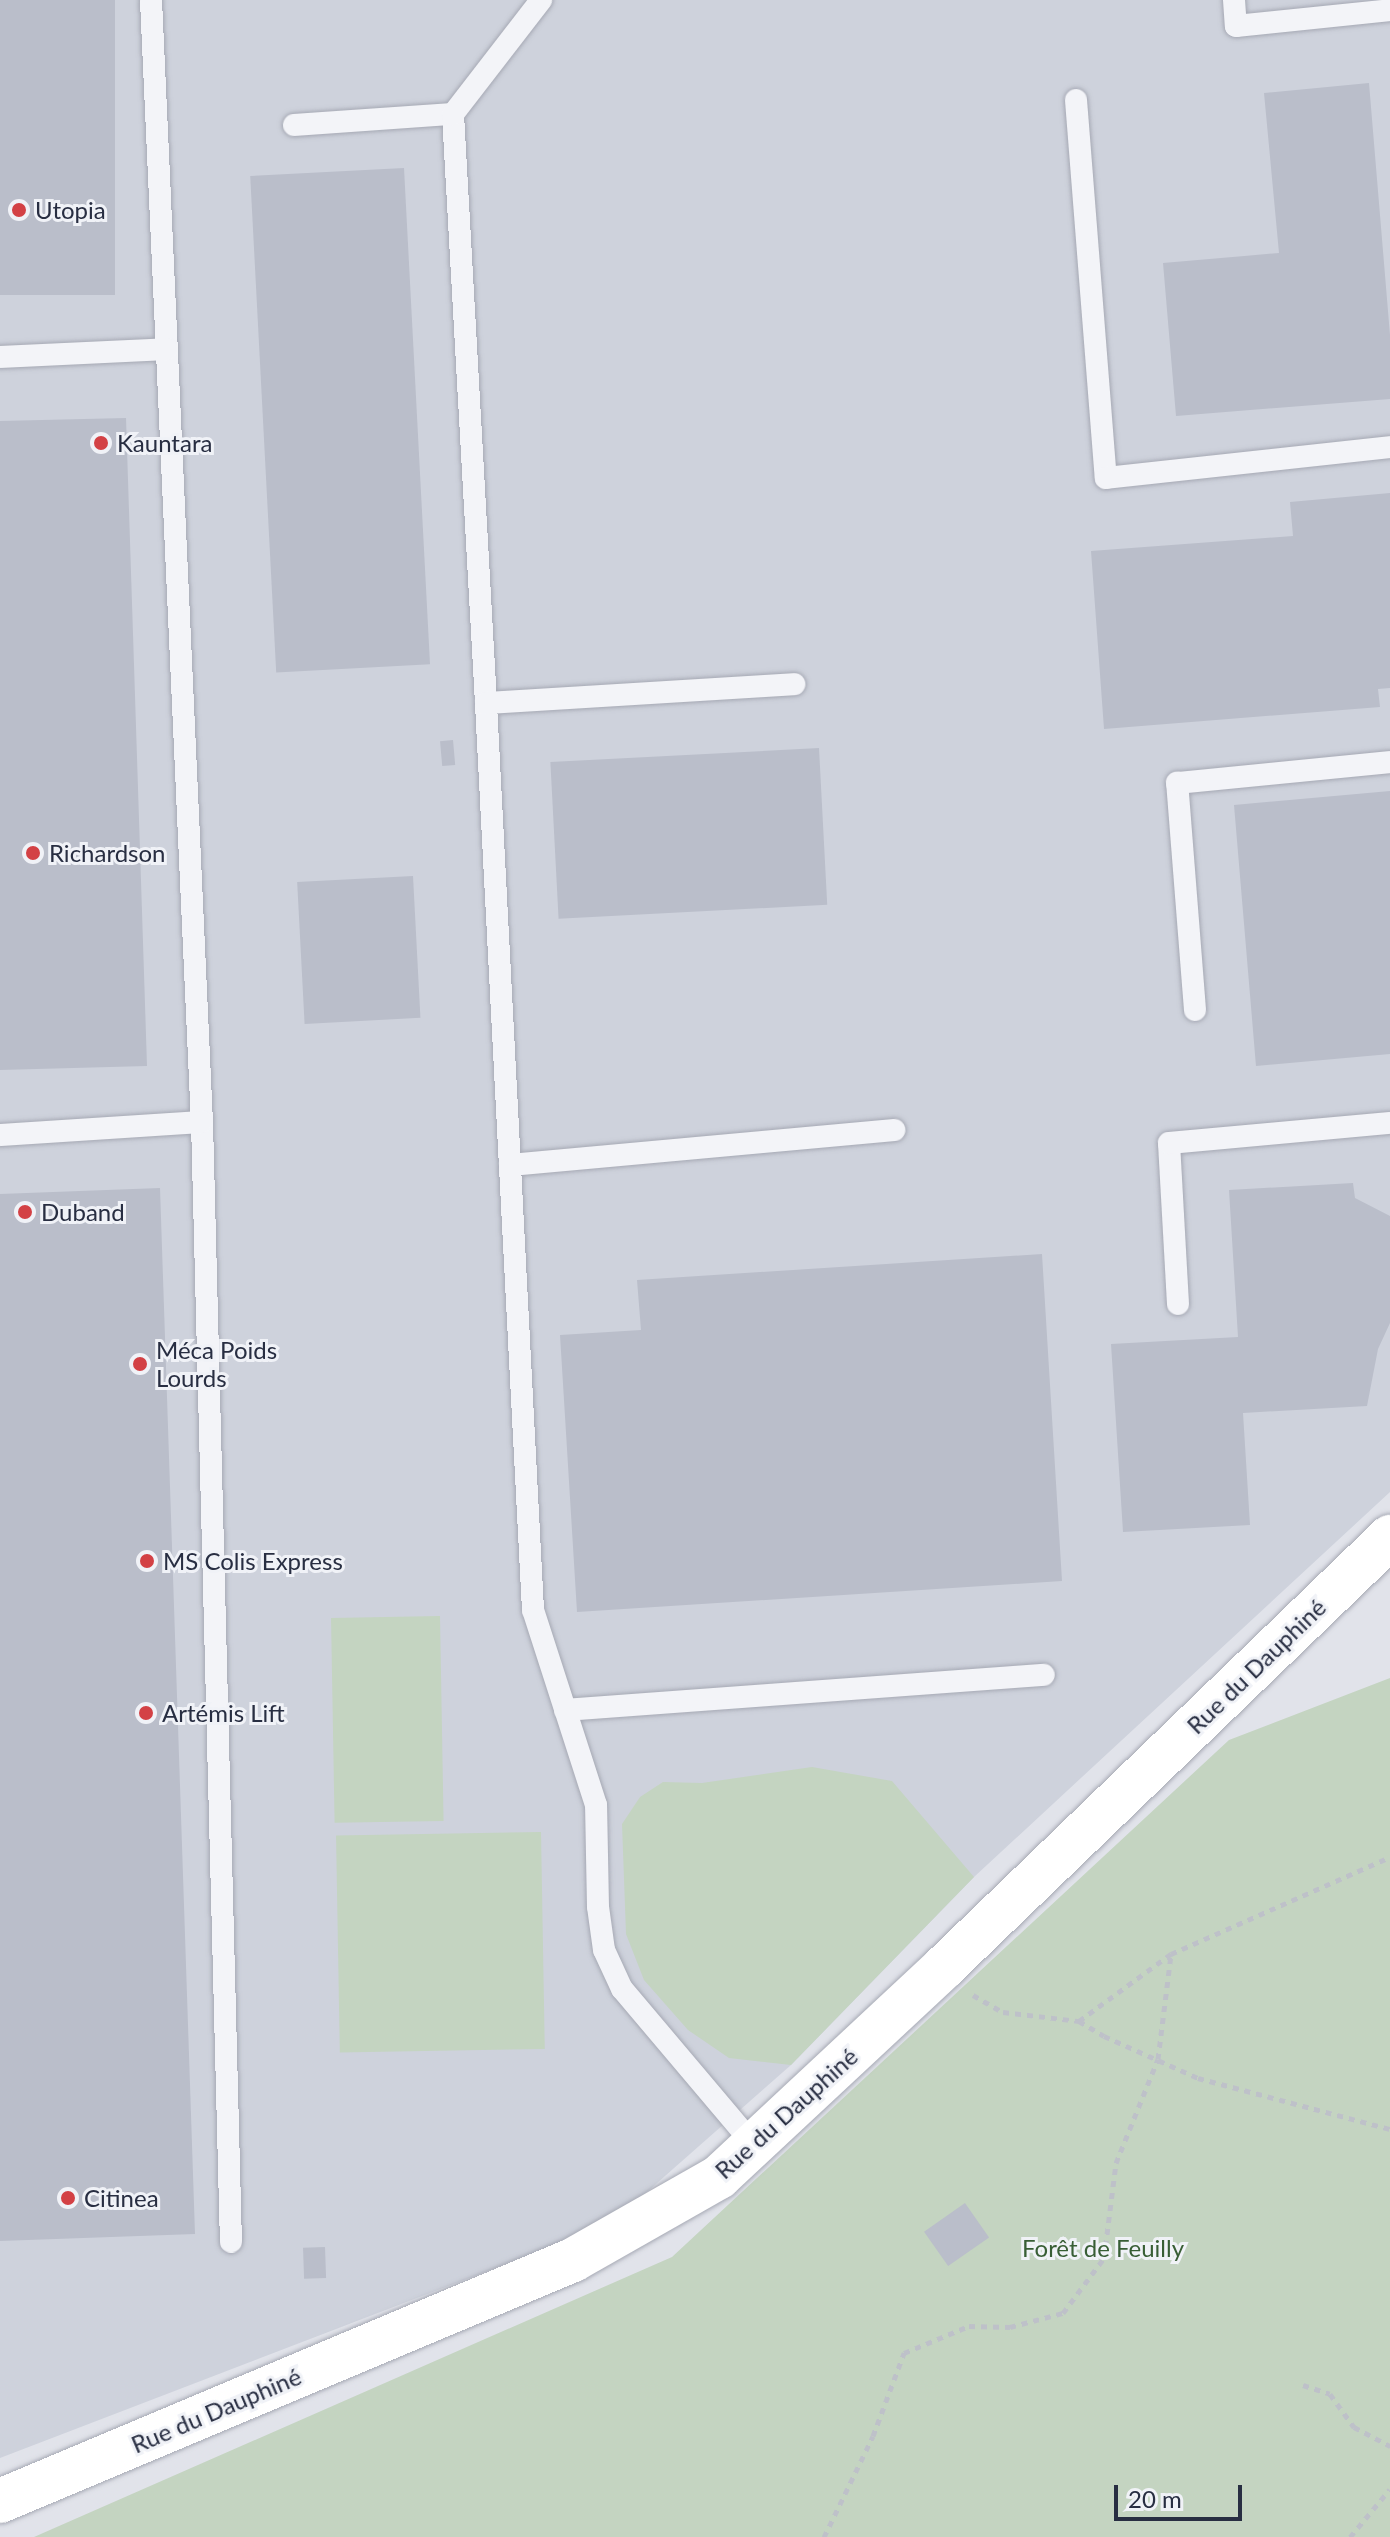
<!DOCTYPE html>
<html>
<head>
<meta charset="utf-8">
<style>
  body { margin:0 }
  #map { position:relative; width:1390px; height:2537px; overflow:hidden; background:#e1e3ea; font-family:Lato,sans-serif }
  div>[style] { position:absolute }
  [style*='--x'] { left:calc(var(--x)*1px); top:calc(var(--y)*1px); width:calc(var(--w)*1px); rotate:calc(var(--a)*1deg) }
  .built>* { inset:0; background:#ced2dc }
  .green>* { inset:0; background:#c4d4c1; transform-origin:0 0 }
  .building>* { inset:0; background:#babeca; transform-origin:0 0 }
  .path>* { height:5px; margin-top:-2.5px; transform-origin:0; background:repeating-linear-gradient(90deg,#bec1c9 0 6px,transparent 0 12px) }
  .roads { filter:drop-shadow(0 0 2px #a6a9b4) drop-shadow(0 0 2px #a6a9b4) }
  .lane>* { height:22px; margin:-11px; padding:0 11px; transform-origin:11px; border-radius:11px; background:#f3f4f8 }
  .secondary>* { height:44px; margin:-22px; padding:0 22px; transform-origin:22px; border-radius:22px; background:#fff }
  .dots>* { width:22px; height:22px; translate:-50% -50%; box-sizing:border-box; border:4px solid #f0f2f7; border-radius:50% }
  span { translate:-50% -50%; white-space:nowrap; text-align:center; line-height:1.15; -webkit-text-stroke:6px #f0f2f7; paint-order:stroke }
  .poi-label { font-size:24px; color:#282e42 }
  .left { translate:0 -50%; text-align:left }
  .street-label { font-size:24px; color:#282e42 }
  .park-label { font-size:24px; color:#385e35 }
  .scale { position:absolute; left:1114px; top:2485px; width:128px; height:36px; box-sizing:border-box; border:4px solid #282e42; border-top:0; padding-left:10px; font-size:24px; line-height:28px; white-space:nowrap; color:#282e42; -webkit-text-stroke:6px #f0f2f7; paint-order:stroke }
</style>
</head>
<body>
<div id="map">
  <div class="built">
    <i style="clip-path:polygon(0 0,1390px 0,1390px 1492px,974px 1877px,791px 2065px,631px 2206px,555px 2245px,0 2458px)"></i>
  </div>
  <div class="green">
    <i style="left:440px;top:1616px;width:205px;height:109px;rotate:89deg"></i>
    <i style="clip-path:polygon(1390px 1678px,1390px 2537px,34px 2537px,672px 2257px,1229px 1740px)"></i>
    <i style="clip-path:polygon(812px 1767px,892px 1781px,974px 1877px,791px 2065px,729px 2058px,688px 2030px,644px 1980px,626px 1934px,622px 1824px,640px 1797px,663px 1782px,702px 1783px)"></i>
    <i style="left:541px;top:1832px;width:217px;height:205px;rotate:89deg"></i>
  </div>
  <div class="building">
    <i style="left:0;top:0;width:115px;height:295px"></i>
    <i style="clip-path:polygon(1369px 83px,1390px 335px,1390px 399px,1176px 416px,1163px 263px,1279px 253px,1264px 93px)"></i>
    <i style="left:404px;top:168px;width:497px;height:154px;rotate:87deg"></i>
    <i style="clip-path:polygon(126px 418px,147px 1066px,0 1070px,0 421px)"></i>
    <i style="clip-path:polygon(1390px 493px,1390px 688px,1378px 689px,1380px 707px,1104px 729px,1091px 551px,1293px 536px,1290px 502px)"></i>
    <i style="left:453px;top:740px;width:25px;height:13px;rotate:85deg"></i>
    <i style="left:819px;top:748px;width:157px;height:269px;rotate:87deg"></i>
    <i style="clip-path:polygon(1390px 791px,1390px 1054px,1256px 1066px,1234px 805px)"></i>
    <i style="left:413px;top:876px;width:142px;height:116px;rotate:87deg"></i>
    <i style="clip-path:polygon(1353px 1183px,1355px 1198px,1390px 1216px,1390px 1323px,1378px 1349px,1367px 1406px,1243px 1413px,1250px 1525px,1123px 1532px,1111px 1344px,1238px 1337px,1229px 1190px)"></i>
    <i style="clip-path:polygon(160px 1188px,195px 2234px,0 2241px,0 1194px)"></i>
    <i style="clip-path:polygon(1042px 1254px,1062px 1581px,577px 1612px,560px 1335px,641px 1330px,637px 1280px)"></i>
    <i style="left:965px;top:2203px;width:42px;height:50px;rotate:55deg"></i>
    <i style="left:325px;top:2247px;width:31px;height:22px;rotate:88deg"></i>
  </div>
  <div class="path">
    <i style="--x:973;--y:1995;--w:34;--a:30"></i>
    <i style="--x:1003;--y:2012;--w:77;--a:6.8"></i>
    <i style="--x:1079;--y:2021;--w:29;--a:31"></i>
    <i style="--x:1104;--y:2036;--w:103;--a:24.1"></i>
    <i style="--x:1198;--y:2078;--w:199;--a:14.9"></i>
    <i style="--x:1079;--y:2021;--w:114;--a:-36.1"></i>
    <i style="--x:1171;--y:1954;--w:240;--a:-23.9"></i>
    <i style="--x:1303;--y:2385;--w:28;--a:18"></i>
    <i style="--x:1330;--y:2394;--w:41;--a:54"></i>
    <i style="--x:1354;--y:2427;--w:41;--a:27.8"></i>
    <i style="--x:824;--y:2537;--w:112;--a:-64.1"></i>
    <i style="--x:873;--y:2436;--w:89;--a:-69.5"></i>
    <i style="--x:904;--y:2353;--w:70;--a:-22.6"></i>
    <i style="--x:969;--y:2326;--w:41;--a:1.4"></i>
    <i style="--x:1010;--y:2327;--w:55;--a:-14.8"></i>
    <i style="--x:1063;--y:2313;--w:69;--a:-53.3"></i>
    <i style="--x:1104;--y:2258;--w:96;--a:-82.8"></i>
    <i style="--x:1116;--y:2163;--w:112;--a:-68"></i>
    <i style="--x:1158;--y:2059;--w:106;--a:-82.9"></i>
    <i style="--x:1350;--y:2537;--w:62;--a:-50.2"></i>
  </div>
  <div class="roads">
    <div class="lane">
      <i style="--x:151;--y:0;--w:1123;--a:87.4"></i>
      <i style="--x:202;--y:1122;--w:1120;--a:88.52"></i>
      <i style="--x:1234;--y:0;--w:26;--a:86"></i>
      <i style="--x:1236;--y:26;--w:155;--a:-5.9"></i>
      <i style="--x:1076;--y:100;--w:379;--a:85.5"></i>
      <i style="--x:1106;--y:478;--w:286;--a:-6.2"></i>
      <i style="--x:294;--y:125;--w:159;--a:-4"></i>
      <i style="--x:0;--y:357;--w:167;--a:-2.7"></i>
      <i style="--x:486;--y:703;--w:590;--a:-93.21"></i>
      <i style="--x:453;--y:114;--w:144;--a:-52.3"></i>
      <i style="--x:1195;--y:1010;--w:228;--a:-94.5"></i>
      <i style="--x:1177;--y:783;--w:214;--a:-5.6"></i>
      <i style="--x:0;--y:1135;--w:202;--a:-3.7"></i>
      <i style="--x:510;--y:1165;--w:386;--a:-5.2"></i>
      <i style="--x:1178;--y:1304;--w:161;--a:-93.2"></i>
      <i style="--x:1169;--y:1143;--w:222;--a:-5.2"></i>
      <i style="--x:565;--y:1710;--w:480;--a:-4.2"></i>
      <i style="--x:754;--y:2145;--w:204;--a:-130.2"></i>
      <i style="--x:622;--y:1989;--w:43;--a:-114.8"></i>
      <i style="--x:604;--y:1950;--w:43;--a:-97.9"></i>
      <i style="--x:598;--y:1907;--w:102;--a:-91.1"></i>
      <i style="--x:596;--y:1805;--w:205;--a:-107.9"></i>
      <i style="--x:533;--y:1610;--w:908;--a:-92.97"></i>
      <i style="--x:486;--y:703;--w:309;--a:-3.5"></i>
    </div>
    <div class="secondary">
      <i style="--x:0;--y:2501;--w:622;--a:-22.81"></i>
      <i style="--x:573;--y:2260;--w:168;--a:-29.6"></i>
      <i style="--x:719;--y:2177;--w:308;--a:-43"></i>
      <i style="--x:944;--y:1967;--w:620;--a:-43.95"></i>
    </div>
  </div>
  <div class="dots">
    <i style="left:19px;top:210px;background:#d34145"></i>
    <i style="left:101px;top:443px;background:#d34145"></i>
    <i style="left:33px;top:853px;background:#d34145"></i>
    <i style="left:25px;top:1212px;background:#d34145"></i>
    <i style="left:140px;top:1364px;background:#d34145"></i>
    <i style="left:147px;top:1561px;background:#d34145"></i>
    <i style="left:146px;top:1713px;background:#d34145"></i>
    <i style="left:68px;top:2198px;background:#d34145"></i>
  </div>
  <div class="poi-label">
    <span class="left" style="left:35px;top:210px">Utopia</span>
    <span class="left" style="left:117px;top:443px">Kauntara</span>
    <span class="left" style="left:49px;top:853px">Richardson</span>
    <span class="left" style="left:41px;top:1212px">Duband</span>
    <span class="left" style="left:156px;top:1364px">Méca Poids<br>Lourds</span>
    <span class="left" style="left:163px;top:1561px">MS Colis Express</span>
    <span class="left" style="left:162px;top:1713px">Artémis Lift</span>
    <span class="left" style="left:84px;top:2198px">Citinea</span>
  </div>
  <div class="street-label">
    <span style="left:1256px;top:1666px;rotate:-44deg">Rue du Dauphiné</span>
    <span style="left:786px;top:2113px;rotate:-42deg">Rue du Dauphiné</span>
    <span style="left:216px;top:2410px;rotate:-23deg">Rue du Dauphiné</span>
  </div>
  <div class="park-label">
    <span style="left:1103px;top:2248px">Forêt de Feuilly</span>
  </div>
  <div class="scale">20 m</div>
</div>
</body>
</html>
